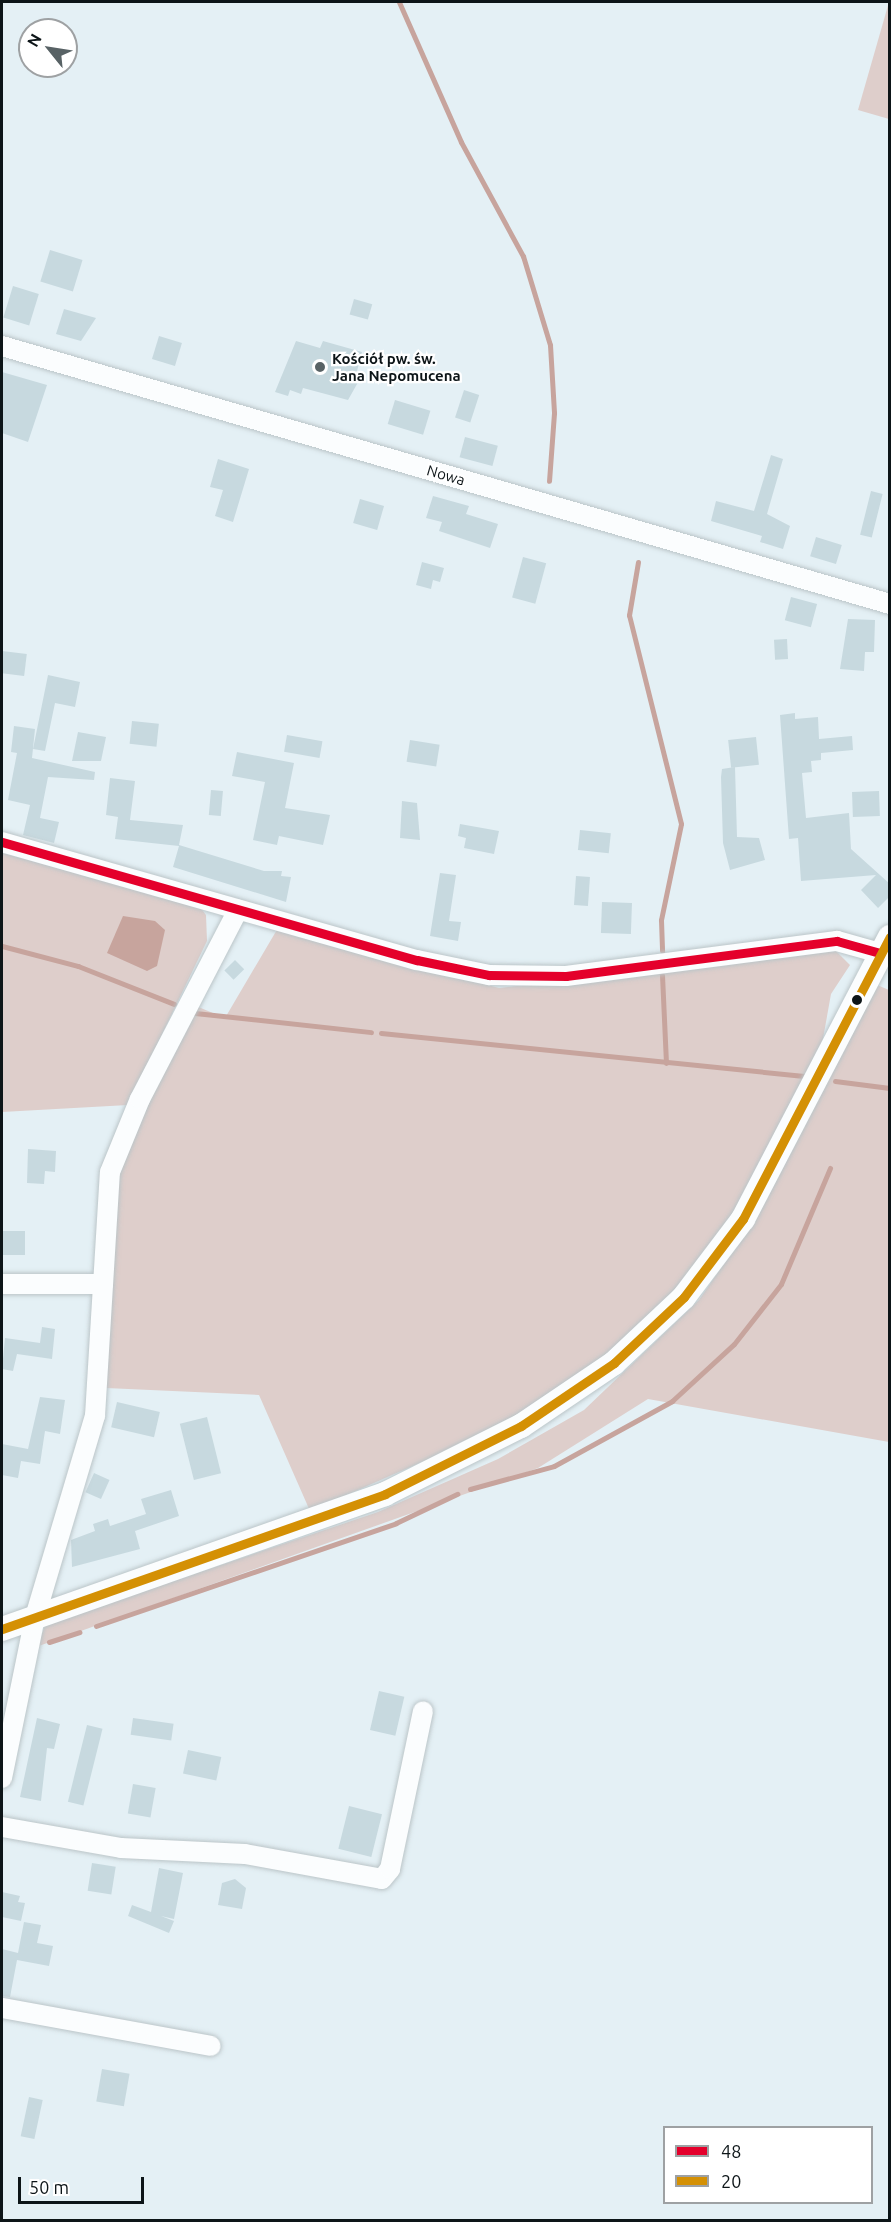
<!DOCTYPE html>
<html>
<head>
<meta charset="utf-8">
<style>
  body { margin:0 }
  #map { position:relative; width:891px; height:2222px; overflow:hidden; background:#e4f0f5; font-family:Ubuntu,sans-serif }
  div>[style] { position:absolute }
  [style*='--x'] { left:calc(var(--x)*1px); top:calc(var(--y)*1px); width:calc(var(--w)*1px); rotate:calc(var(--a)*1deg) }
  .green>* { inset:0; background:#dececb }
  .water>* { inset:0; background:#c7a49d }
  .stream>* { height:5px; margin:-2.5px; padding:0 2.5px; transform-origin:2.5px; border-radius:2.5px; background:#c7a49d }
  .building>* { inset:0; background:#c7d9df; transform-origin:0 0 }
  .roads { filter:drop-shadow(0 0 2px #bbc5c8) drop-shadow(0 0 2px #bbc5c8) }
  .minor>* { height:20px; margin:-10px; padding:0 10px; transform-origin:10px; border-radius:10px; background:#fbfdfe }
  .major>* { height:24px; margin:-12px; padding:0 12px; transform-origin:12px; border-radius:12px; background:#fbfdfe }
  .bus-1>* { height:9px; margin:-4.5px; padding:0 4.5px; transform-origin:4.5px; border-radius:4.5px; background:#e4002b }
  .bus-2>* { height:9px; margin:-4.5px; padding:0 4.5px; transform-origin:4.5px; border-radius:4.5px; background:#d49004 }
  .dots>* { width:16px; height:16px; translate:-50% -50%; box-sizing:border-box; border:3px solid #fff; border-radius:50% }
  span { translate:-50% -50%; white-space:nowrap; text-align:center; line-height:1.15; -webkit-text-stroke:4.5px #fff; paint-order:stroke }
  .poi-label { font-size:15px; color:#0d1518; font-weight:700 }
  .left { translate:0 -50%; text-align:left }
  .street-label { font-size:15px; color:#0d1518 }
  .frame { position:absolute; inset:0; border:3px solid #0d1518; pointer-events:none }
  .legend { position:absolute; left:663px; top:2126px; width:210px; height:78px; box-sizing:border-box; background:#fff; border:2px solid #9ea1a3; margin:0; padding:8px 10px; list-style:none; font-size:18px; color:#0d1518 }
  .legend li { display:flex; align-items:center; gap:12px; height:30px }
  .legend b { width:30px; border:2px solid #9ea1a3 }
  .north { position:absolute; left:18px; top:18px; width:60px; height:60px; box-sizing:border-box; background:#fff; border:2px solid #9ea1a3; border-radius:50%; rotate:300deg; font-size:16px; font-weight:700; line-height:24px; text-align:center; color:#0d1518 }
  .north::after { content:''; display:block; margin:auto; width:21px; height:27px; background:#586265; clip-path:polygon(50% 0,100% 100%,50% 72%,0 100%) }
  .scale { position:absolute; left:18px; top:2177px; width:126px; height:27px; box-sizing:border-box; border:3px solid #0d1518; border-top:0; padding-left:8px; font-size:18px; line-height:21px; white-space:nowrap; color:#0d1518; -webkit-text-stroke:4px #fff; paint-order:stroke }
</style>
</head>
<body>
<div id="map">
  <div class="green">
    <i style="clip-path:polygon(889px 2px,889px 119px,858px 110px)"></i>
    <i style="clip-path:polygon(2px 853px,200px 907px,206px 915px,207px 941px,128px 1105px,2px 1112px)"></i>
    <i style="clip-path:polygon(278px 928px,499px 988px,836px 951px,850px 965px,831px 994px,821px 1050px,711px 1255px,611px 1355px,497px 1429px,310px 1511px,259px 1395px,106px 1388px,118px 1166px,196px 1006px,225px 1018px)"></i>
    <i style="clip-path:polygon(877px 985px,889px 990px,889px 1442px,648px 1399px,538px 1468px,36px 1647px,46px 1624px,378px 1512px,498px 1459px,584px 1410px,699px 1300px,748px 1229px)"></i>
  </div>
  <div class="water">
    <i style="clip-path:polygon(123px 916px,155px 921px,165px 930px,157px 966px,147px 971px,107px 953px)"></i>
  </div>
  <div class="stream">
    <i style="--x:399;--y:2;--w:153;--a:66.1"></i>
    <i style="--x:461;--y:142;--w:130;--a:61.5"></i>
    <i style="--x:523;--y:256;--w:93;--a:73.1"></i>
    <i style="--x:550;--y:345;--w:68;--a:86.6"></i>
    <i style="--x:554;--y:413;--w:68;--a:94.2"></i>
    <i style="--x:638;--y:562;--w:54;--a:99.6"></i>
    <i style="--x:629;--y:615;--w:215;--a:76"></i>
    <i style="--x:681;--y:824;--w:98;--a:101.8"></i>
    <i style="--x:661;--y:920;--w:31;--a:88"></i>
    <i style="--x:2;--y:946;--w:79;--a:14.7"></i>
    <i style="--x:78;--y:966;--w:103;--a:21.6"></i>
    <i style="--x:662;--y:975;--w:88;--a:87.4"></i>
    <i style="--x:195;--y:1013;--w:177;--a:6.2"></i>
    <i style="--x:381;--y:1033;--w:425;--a:5.8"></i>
    <i style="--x:835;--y:1081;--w:55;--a:7.3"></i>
    <i style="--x:470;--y:1489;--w:87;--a:-15.3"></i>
    <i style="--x:554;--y:1466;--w:135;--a:-28.8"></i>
    <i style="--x:672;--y:1401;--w:84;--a:-42.6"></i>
    <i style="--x:734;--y:1344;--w:76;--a:-51.9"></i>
    <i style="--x:781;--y:1284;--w:126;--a:-67.1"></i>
    <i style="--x:96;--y:1626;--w:317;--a:-18.9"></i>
    <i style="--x:396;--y:1523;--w:68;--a:-25.4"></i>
    <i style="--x:49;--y:1642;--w:32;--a:-18"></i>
  </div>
  <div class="building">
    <i style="left:50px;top:250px;width:34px;height:33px;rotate:17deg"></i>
    <i style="left:13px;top:286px;width:27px;height:33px;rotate:17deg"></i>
    <i style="left:354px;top:299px;width:19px;height:16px;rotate:16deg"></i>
    <i style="clip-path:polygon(64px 309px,96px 318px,81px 341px,56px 334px)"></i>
    <i style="left:159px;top:336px;width:24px;height:24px;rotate:17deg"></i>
    <i style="clip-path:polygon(296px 341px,320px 348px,323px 341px,362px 352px,357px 371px,361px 377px,348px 400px,303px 388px,301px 394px,290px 390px,288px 396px,275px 392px)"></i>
    <i style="clip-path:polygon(2px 372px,47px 385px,28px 442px,2px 433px)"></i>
    <i style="left:464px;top:390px;width:16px;height:29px;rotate:18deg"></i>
    <i style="left:395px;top:400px;width:37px;height:25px;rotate:17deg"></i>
    <i style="left:465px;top:437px;width:34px;height:21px;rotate:15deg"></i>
    <i style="clip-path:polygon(771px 455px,783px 459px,767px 514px,790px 526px,783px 549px,760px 542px,762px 536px,711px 521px,716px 501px,754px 511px)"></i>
    <i style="clip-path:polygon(218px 459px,249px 469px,233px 522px,215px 516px,223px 490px,210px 487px)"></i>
    <i style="left:871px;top:491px;width:12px;height:45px;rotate:14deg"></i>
    <i style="clip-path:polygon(433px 496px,469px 506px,466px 514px,498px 524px,490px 548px,439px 531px,442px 522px,426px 518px)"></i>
    <i style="left:360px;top:499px;width:25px;height:25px;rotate:16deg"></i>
    <i style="left:816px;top:537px;width:27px;height:20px;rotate:17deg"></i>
    <i style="left:523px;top:557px;width:24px;height:42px;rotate:15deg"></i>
    <i style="clip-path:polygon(422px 562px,444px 568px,440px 582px,433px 580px,431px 589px,416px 585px)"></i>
    <i style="left:791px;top:597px;width:27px;height:24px;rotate:15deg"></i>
    <i style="clip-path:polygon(848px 619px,875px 620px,874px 652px,865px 652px,864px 671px,840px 669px)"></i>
    <i style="left:787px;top:639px;width:20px;height:13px;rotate:87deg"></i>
    <i style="left:2px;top:651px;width:25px;height:22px;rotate:7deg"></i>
    <i style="clip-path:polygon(48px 675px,80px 682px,75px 707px,55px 703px,45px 751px,33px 749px)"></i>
    <i style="clip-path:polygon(795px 713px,795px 719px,818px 717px,819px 739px,852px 736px,853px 750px,821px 753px,821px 760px,811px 761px,812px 772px,802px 773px,806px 818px,849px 813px,851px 849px,890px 884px,890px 896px,878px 908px,861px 890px,876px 875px,801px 881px,798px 838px,789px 839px,780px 715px)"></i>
    <i style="left:132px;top:721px;width:27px;height:23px;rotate:6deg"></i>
    <i style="clip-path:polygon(14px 726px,35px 729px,32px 758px,95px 772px,94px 780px,48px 777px,40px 818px,59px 822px,54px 843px,23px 835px,30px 805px,8px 800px,17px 753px,11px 752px)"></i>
    <i style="clip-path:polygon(78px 732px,106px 737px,101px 761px,72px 761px)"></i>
    <i style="left:287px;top:735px;width:36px;height:17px;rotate:10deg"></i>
    <i style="left:756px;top:737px;width:28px;height:28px;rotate:84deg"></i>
    <i style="left:410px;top:740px;width:30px;height:22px;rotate:9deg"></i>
    <i style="clip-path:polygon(237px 752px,294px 763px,285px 808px,330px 815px,323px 845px,279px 836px,277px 845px,253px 840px,265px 782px,232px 776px)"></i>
    <i style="clip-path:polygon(735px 767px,737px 837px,759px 838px,765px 860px,730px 870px,723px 843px,721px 777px,722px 769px)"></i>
    <i style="clip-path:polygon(110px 778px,135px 781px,130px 820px,183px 825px,179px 845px,264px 871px,282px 871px,281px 876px,291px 877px,286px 902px,173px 867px,179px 846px,115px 839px,118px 817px,106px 815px)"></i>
    <i style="left:211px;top:790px;width:12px;height:25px;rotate:5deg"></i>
    <i style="left:879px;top:791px;width:25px;height:27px;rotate:88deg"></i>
    <i style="clip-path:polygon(402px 801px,417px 803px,420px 840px,400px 838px)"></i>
    <i style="clip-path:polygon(460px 824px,499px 831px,494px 854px,464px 848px,466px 838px,458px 836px)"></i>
    <i style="left:580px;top:830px;width:31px;height:20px;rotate:6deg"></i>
    <i style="clip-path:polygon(440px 873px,456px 875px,449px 921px,461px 922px,458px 941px,430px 936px)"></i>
    <i style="left:576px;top:876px;width:14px;height:29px;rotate:4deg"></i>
    <i style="left:602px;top:902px;width:30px;height:31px;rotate:2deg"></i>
    <i style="left:235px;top:960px;width:13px;height:15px;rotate:45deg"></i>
    <i style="clip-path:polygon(28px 1149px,56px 1151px,55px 1172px,45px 1171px,44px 1184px,27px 1183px)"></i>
    <i style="left:2px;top:1231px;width:23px;height:24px"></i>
    <i style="clip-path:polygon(42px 1327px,55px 1329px,52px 1359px,17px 1354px,13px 1371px,2px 1369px,5px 1338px,40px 1343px)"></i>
    <i style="clip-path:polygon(40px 1397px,65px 1400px,60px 1434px,45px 1431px,40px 1464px,21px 1461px,18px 1478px,2px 1475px,2px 1444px,28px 1449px)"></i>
    <i style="left:117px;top:1402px;width:44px;height:26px;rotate:13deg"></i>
    <i style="left:207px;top:1417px;width:58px;height:28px;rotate:76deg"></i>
    <i style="left:94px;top:1473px;width:17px;height:21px;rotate:24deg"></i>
    <i style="clip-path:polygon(171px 1490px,179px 1516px,135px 1531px,140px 1549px,72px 1567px,71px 1540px,95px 1531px,93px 1524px,108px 1519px,110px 1526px,146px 1514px,141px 1499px)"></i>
    <i style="left:379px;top:1691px;width:26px;height:40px;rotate:13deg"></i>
    <i style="clip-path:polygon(37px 1718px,60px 1724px,54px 1749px,47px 1748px,41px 1801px,20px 1797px)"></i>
    <i style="left:133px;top:1718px;width:41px;height:17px;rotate:8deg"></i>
    <i style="left:87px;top:1725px;width:16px;height:79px;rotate:14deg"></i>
    <i style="left:188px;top:1750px;width:34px;height:24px;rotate:12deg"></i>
    <i style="left:133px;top:1784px;width:23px;height:30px;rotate:10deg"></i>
    <i style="left:349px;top:1806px;width:34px;height:44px;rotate:14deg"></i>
    <i style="left:92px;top:1863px;width:24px;height:28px;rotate:9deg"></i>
    <i style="clip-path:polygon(159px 1868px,183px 1873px,174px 1919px,161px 1916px,174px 1921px,169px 1933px,128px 1916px,132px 1905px,151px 1912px)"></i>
    <i style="clip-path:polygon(235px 1879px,246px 1888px,242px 1909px,218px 1905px,222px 1883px)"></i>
    <i style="clip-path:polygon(2px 1892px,20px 1896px,18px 1902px,25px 1903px,21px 1921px,2px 1917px)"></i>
    <i style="clip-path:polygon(24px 1922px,41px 1925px,37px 1943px,53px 1946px,49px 1966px,17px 1960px,10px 1997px,2px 1996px,2px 1949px,18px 1953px)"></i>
    <i style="left:102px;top:2069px;width:28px;height:33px;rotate:10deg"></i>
    <i style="left:29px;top:2097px;width:14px;height:40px;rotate:12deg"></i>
  </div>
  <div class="roads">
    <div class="minor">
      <i style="--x:2;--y:346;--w:925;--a:16.2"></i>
      <i style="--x:2;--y:842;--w:431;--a:15.9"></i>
      <i style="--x:417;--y:960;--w:74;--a:11.8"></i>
      <i style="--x:489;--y:975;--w:77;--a:0.7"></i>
      <i style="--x:566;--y:976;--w:273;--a:-7.4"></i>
      <i style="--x:837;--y:941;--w:45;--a:15.6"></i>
      <i style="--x:2;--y:1284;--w:101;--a:0"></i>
      <i style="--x:2;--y:1778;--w:164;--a:-78.4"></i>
      <i style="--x:35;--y:1617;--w:210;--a:-73.4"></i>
      <i style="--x:95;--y:1416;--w:244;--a:-86.5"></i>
      <i style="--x:110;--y:1172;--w:79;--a:-67.7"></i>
      <i style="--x:140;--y:1099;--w:213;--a:-62.6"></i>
      <i style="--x:2;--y:1827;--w:121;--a:10"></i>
      <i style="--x:121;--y:1848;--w:124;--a:2.8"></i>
      <i style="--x:245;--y:1854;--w:139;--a:10.3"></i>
      <i style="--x:382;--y:1879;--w:13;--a:-51"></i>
      <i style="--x:390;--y:1869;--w:161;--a:-78.2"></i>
      <i style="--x:2;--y:2008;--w:212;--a:10.3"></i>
    </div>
    <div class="major">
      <i style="--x:2;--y:1629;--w:406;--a:-19.4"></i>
      <i style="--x:385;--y:1494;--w:152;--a:-26.6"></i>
      <i style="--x:521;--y:1426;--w:112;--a:-34.1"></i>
      <i style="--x:614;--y:1363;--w:96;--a:-43.3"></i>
      <i style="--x:684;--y:1297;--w:98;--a:-52.9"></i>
      <i style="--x:743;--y:1219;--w:318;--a:-62.5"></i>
    </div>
  </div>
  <div class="bus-1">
    <i style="--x:2;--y:842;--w:431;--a:15.9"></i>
    <i style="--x:417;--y:960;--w:74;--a:11.8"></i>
    <i style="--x:489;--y:975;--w:77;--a:0.7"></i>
    <i style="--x:566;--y:976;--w:273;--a:-7.4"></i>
    <i style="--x:837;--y:941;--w:45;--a:15.6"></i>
  </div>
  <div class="bus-2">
    <i style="--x:2;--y:1629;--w:406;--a:-19.4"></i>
    <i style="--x:385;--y:1494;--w:152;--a:-26.6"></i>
    <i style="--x:521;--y:1426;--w:112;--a:-34.1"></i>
    <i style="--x:614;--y:1363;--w:96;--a:-43.3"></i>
    <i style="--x:684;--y:1297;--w:98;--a:-52.9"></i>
    <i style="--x:743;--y:1219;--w:318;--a:-62.5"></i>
  </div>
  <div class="dots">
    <i style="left:320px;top:367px;background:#586265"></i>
    <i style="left:857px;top:1000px;background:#0d1518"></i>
  </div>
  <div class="poi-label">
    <span class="left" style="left:332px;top:367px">Kościół pw. św.<br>Jana Nepomucena</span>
  </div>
  <div class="street-label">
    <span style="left:446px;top:475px;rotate:16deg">Nowa</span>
  </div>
  <div class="frame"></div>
  <ul class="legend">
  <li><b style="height:8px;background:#e4002b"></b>48</li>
  <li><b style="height:8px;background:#d49004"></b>20</li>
  </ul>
  <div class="north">N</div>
  <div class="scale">50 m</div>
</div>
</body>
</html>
